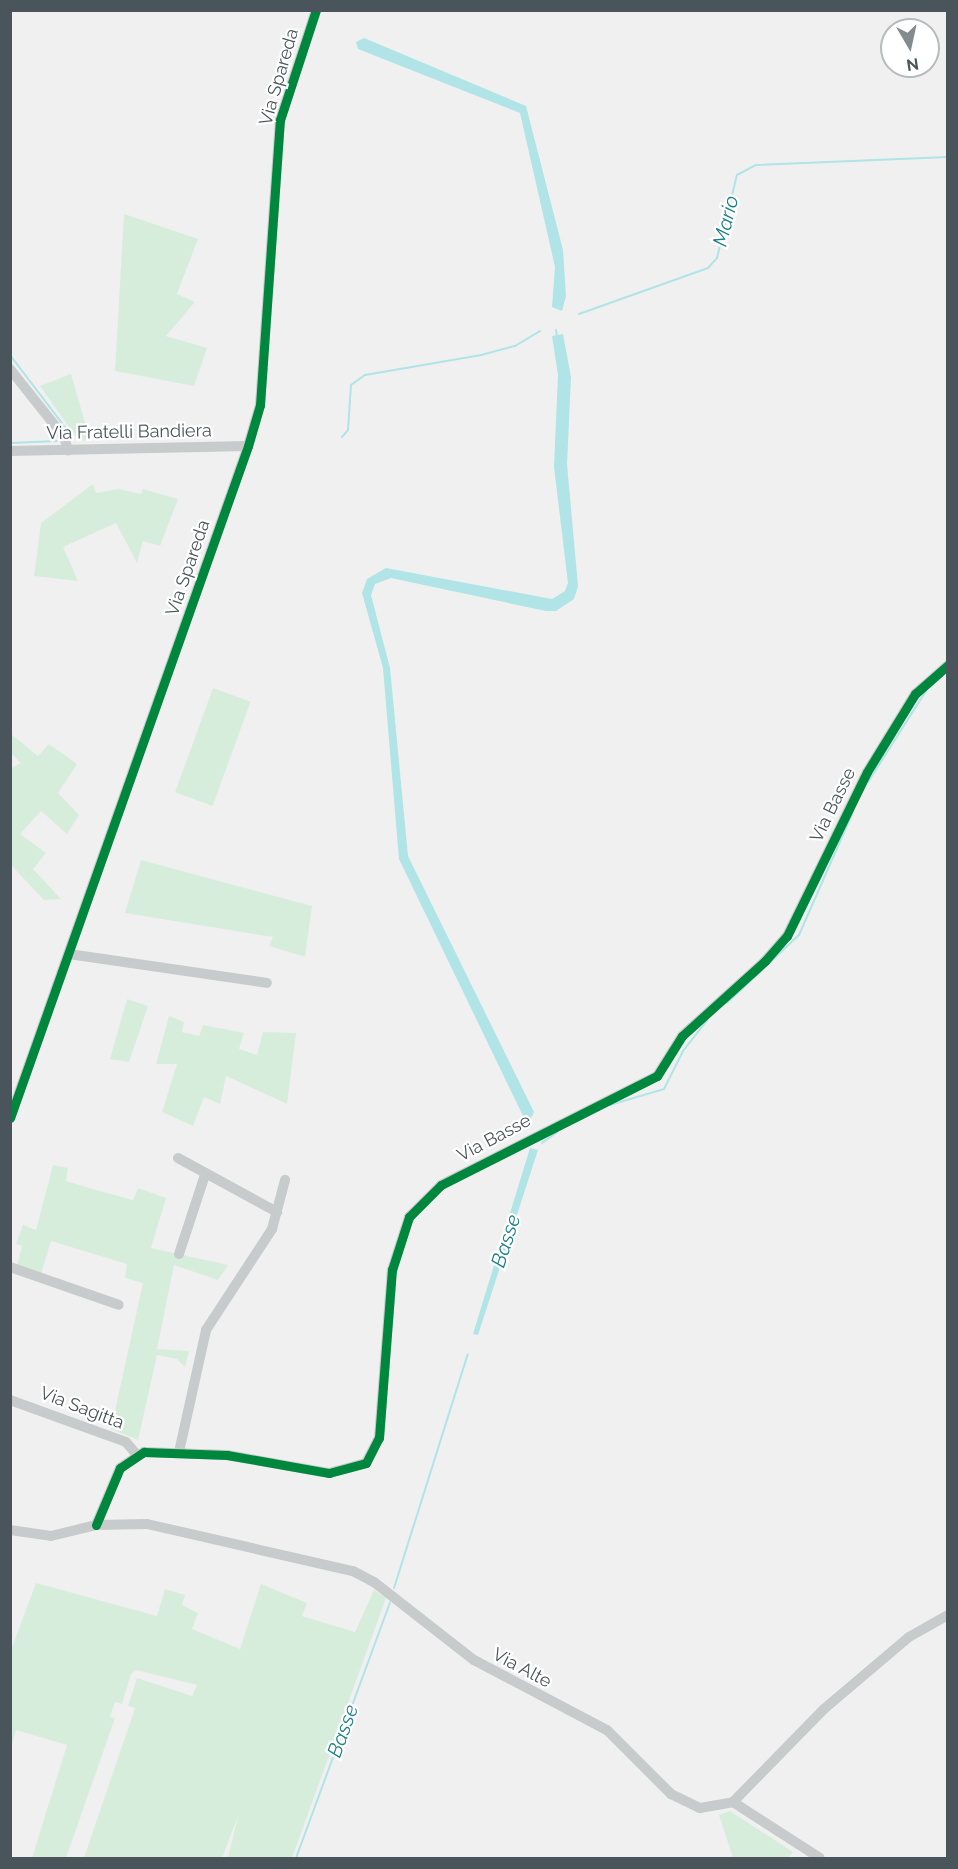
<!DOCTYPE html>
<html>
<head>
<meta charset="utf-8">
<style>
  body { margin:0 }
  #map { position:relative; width:958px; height:1869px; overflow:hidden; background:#f0f0f0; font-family:Raleway,sans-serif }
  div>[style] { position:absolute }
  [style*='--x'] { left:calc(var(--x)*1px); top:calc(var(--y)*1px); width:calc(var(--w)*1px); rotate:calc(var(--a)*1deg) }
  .green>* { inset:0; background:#d7eddc; transform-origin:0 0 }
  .water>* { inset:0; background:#b0e4e6 }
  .stream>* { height:2px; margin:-1px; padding:0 1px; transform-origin:1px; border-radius:1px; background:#b0e4e6 }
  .minor>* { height:10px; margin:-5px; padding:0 5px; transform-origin:5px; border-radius:5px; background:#c8cbcb }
  .cycleway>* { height:9px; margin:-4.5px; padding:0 4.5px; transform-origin:4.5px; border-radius:4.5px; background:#00873e }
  span { translate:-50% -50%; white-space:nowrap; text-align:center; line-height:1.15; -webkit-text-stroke:4.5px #fff; paint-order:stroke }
  .street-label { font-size:18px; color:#49555a }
  .water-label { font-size:20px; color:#1a8085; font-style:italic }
  .frame { position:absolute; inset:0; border:12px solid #49555a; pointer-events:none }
  .north { position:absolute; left:880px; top:18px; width:60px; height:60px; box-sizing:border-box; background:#fff; border:2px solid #b6bbbd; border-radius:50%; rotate:171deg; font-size:16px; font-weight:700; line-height:24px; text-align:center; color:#49555a }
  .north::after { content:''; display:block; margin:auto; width:21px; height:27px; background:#838b8e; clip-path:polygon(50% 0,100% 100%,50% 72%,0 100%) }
</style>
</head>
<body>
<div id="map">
  <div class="green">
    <i style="clip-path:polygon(124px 214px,198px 239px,177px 294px,195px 302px,166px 336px,207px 348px,194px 386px,115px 371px)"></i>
    <i style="clip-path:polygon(71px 374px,90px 440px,79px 441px,40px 386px)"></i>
    <i style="clip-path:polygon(93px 484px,96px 493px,118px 489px,141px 494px,143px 489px,178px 499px,160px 546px,143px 541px,137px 563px,116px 523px,63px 547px,78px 581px,34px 576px,41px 523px)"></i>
    <i style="left:213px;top:688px;width:40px;height:111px;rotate:20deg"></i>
    <i style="clip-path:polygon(11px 734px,38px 756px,49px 744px,77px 764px,58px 793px,79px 815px,67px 834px,41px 811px,20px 834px,46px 853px,33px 869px,61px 899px,44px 900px,11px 865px,11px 768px,21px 763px,11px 753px)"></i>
    <i style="clip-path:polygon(141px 860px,312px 906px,305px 957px,269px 946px,273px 937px,125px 913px)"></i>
    <i style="clip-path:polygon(127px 999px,148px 1006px,129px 1062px,110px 1059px)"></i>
    <i style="clip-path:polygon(169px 1016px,184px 1022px,182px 1032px,199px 1036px,203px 1025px,244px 1033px,239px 1049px,257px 1055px,263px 1032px,296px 1033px,287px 1104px,226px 1076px,220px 1104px,204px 1097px,193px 1126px,162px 1112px,177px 1064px,156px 1064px)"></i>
    <i style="clip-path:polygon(53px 1165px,68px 1168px,66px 1181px,96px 1190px,133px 1200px,138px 1188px,166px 1198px,151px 1248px,228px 1265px,218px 1280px,174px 1265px,157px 1349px,189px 1351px,185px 1367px,177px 1359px,157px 1355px,138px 1440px,111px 1429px,143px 1283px,125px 1278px,127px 1264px,51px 1241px,40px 1277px,17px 1266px,22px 1246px,16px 1244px,23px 1225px,36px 1230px)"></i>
    <i style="clip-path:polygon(36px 1583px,157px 1616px,165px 1589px,185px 1595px,182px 1605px,198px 1613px,192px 1629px,240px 1649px,261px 1584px,307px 1603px,302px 1616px,355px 1632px,374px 1590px,386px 1598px,292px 1858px,228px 1858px,238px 1816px,222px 1858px,84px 1858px,135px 1708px,128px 1706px,137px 1678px,192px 1696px,197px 1685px,136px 1670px,131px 1674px,122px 1704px,115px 1702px,110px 1717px,115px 1718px,66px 1858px,32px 1858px,67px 1745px,16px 1730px,11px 1748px,11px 1650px)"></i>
    <i style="clip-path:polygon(730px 1811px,793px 1852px,788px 1858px,733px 1858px,719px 1815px)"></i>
  </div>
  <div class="water">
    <i style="clip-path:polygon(364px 38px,526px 106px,563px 250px,566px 296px,562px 311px,552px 307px,555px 267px,520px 113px,358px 49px,356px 42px)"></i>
    <i style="clip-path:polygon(563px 334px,571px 377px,567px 464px,578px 586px,574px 599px,556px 611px,546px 611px,391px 578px,375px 584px,371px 595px,390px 668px,408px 856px,534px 1112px,530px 1120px,524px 1118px,399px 859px,383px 668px,362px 593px,367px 579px,386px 568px,552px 599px,565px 591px,568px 583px,554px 467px,558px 375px,552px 336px)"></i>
    <i style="clip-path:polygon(530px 1148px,538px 1150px,478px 1335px,473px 1334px)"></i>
  </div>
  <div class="stream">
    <i style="--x:579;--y:314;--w:137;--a:-19.6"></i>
    <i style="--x:708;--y:268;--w:13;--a:-48"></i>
    <i style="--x:717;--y:258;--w:85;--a:-76.5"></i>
    <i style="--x:737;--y:175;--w:21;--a:-28"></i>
    <i style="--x:756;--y:165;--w:192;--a:-2.4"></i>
    <i style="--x:556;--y:330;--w:7;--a:82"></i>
    <i style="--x:10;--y:355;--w:96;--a:52.7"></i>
    <i style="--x:342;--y:437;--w:9;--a:-49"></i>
    <i style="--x:348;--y:430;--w:45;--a:-86.2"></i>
    <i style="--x:351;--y:385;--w:17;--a:-36"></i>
    <i style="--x:365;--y:375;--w:118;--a:-9.8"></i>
    <i style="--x:481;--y:355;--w:35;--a:-15"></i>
    <i style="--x:515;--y:346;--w:29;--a:-31"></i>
    <i style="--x:10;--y:443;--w:47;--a:-2.4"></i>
    <i style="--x:868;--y:782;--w:108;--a:-57.5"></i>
    <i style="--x:727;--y:1003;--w:99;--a:-43.4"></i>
    <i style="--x:799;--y:935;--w:134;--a:-66.3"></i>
    <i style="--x:610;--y:1105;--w:56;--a:-16.5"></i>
    <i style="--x:664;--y:1089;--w:42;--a:-63.4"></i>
    <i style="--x:683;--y:1051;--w:39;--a:-52"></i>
    <i style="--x:542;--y:1143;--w:19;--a:-36"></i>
    <i style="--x:394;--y:1588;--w:245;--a:-72.5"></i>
    <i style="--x:296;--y:1858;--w:272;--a:-69.8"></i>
  </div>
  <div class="minor">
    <i style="--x:10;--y:369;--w:87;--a:51.5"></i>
    <i style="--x:64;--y:437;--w:14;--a:73"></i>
    <i style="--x:10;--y:451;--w:238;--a:-1.2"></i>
    <i style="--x:69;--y:954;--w:200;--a:8.3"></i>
    <i style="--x:10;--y:1118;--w:713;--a:-70.5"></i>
    <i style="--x:248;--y:446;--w:43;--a:-73.7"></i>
    <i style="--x:260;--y:405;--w:286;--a:-86"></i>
    <i style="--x:280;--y:120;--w:116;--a:-71.9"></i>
    <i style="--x:178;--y:1158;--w:113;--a:28.6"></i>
    <i style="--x:179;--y:1254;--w:83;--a:-71.8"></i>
    <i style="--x:10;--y:1267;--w:115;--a:19.2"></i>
    <i style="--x:10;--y:1400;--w:123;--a:19.9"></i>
    <i style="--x:126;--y:1442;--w:17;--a:50"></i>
    <i style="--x:179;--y:1452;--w:125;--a:-77.5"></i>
    <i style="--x:206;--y:1330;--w:121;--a:-56.8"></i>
    <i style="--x:272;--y:1229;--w:51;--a:-75.1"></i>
    <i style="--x:96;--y:1525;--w:62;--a:-67.2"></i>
    <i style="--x:120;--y:1468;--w:29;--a:-34"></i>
    <i style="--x:144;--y:1452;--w:83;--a:2.1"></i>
    <i style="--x:227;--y:1455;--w:104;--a:10"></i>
    <i style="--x:329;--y:1473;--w:38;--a:-15"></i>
    <i style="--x:366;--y:1463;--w:28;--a:-63"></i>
    <i style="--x:379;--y:1438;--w:169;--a:-85.6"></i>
    <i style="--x:392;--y:1270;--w:56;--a:-72.2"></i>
    <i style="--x:409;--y:1217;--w:45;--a:-45"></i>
    <i style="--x:441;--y:1185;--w:242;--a:-26.8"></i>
    <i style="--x:657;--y:1076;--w:47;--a:-58"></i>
    <i style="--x:682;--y:1036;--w:112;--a:-42.1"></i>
    <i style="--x:765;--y:961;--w:33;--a:-49"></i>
    <i style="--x:787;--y:936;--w:182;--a:-64"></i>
    <i style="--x:867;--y:772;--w:92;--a:-58.4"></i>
    <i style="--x:915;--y:694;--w:44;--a:-41.3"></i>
    <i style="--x:10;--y:1530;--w:41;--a:8.3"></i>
    <i style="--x:51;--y:1536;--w:46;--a:-13.7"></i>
    <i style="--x:96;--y:1525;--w:51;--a:-1.1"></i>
    <i style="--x:147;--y:1524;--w:211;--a:12.9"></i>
    <i style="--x:353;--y:1571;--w:24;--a:28"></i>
    <i style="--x:374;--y:1582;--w:127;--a:38"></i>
    <i style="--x:474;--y:1660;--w:150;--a:27.8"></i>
    <i style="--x:607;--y:1730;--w:91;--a:45"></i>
    <i style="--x:671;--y:1794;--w:32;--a:26"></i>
    <i style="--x:700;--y:1808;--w:34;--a:-10"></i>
    <i style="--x:733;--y:1802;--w:130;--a:-45.6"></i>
    <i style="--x:824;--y:1709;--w:111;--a:-40.3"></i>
    <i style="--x:909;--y:1637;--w:45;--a:-29.4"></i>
    <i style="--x:733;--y:1802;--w:103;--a:32.8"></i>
  </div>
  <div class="cycleway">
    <i style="--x:10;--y:1118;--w:713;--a:-70.5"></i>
    <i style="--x:248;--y:446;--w:43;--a:-73.7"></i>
    <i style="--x:260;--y:405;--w:286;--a:-86"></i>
    <i style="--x:280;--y:120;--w:116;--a:-71.9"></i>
    <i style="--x:96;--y:1525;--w:62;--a:-67.2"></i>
    <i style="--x:120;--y:1468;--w:29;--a:-34"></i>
    <i style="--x:144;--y:1452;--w:83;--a:2.1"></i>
    <i style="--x:227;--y:1455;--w:104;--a:10"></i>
    <i style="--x:329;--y:1473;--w:38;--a:-15"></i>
    <i style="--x:366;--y:1463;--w:28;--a:-63"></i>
    <i style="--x:379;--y:1438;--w:169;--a:-85.6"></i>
    <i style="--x:392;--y:1270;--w:56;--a:-72.2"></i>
    <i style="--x:409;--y:1217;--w:45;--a:-45"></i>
    <i style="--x:441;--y:1185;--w:242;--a:-26.8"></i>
    <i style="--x:657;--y:1076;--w:47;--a:-58"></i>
    <i style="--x:682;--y:1036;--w:112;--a:-42.1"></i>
    <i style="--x:765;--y:961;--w:33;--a:-49"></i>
    <i style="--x:787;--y:936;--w:182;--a:-64"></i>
    <i style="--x:867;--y:772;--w:92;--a:-58.4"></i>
    <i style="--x:915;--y:694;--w:44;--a:-41.3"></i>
  </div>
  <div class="street-label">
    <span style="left:279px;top:77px;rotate:-74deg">Via Spareda</span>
    <span style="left:129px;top:432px;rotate:-1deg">Via Fratelli Bandiera</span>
    <span style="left:188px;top:568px;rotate:-71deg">Via Spareda</span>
    <span style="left:833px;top:805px;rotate:-64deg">Via Basse</span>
    <span style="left:494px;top:1138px;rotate:-28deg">Via Basse</span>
    <span style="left:82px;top:1408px;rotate:21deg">Via Sagitta</span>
    <span style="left:522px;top:1668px;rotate:28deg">Via Alte</span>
  </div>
  <div class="water-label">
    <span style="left:726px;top:221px;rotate:-76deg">Mario</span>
    <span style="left:506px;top:1241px;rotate:-72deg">Basse</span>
    <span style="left:343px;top:1731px;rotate:-70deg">Basse</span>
  </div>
  <div class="frame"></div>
  <div class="north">N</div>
</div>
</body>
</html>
